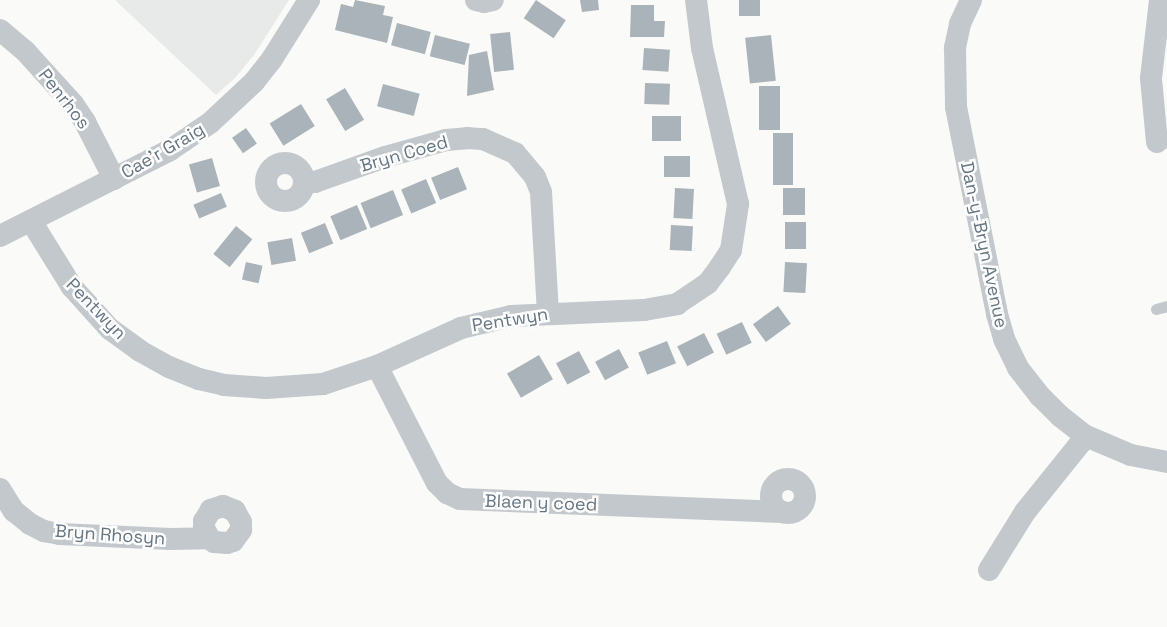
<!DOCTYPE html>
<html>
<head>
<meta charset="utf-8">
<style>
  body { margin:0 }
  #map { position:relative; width:1167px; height:627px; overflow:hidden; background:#fafaf8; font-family:"Space Grotesk",sans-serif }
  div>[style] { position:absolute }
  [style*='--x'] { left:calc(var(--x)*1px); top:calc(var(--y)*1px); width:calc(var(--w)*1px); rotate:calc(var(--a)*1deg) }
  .built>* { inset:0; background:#e8e9e9 }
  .building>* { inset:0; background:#aab3b9; transform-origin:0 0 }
  .lane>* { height:11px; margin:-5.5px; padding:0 5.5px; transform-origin:5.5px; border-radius:5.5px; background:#c3c8cc }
  .street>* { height:22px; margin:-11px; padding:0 11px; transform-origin:11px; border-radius:11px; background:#c3c8cc }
  .street>.ring { margin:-11px; padding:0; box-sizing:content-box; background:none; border:22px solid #c3c8cc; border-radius:50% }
  span { translate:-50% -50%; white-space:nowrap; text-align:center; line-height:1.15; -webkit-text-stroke:5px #fff; paint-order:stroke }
  .street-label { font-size:18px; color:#657683 }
</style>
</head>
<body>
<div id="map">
  <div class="built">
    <i style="clip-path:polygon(115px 0,289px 0,254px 55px,235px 78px,216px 95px)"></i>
  </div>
  <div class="building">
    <i style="clip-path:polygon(355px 0,385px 6px,383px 15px,393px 17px,387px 43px,335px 30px,341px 4px,353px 7px)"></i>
    <i style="left:536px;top:0;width:36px;height:22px;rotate:34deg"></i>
    <i style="clip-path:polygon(580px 0,598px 0,599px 10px,582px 12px)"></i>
    <i style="left:739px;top:0;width:21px;height:16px"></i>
    <i style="clip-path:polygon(631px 5px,654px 5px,654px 21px,665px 21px,664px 37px,630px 37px)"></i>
    <i style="left:397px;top:23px;width:35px;height:23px;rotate:15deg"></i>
    <i style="left:510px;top:32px;width:38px;height:20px;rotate:84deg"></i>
    <i style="left:435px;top:35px;width:36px;height:22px;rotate:14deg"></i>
    <i style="left:771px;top:35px;width:46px;height:26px;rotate:84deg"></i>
    <i style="left:644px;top:48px;width:26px;height:22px;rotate:4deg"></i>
    <i style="clip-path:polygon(487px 51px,494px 90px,467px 96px,469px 55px)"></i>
    <i style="left:645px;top:83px;width:25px;height:21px;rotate:2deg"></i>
    <i style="left:383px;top:84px;width:38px;height:23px;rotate:15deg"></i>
    <i style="left:759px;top:86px;width:21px;height:44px"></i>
    <i style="left:345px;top:88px;width:37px;height:22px;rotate:59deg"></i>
    <i style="left:301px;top:104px;width:26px;height:37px;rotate:58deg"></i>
    <i style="left:652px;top:116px;width:29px;height:25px"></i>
    <i style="left:246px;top:128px;width:19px;height:17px;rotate:55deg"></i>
    <i style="left:773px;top:133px;width:20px;height:52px"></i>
    <i style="left:664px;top:156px;width:26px;height:21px"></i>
    <i style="left:212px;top:158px;width:29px;height:24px;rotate:74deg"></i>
    <i style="left:458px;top:167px;width:24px;height:29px;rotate:68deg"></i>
    <i style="left:426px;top:179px;width:26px;height:27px;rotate:67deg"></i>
    <i style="left:675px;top:188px;width:19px;height:30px;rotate:3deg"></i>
    <i style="left:783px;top:188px;width:22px;height:27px"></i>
    <i style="left:393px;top:190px;width:27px;height:35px;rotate:68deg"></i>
    <i style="left:221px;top:193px;width:15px;height:30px;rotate:67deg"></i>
    <i style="left:357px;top:205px;width:26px;height:29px;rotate:67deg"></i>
    <i style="left:785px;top:222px;width:21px;height:27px"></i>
    <i style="left:325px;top:223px;width:22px;height:26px;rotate:68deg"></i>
    <i style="left:671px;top:225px;width:22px;height:25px;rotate:3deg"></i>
    <i style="left:236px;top:226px;width:21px;height:36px;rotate:39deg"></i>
    <i style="left:292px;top:238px;width:23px;height:25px;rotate:80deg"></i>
    <i style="left:246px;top:262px;width:17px;height:18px;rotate:13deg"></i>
    <i style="left:785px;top:262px;width:22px;height:30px;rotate:3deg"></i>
    <i style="left:778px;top:306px;width:22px;height:31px;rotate:54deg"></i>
    <i style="left:742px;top:322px;width:23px;height:28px;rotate:65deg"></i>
    <i style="left:704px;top:333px;width:22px;height:30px;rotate:63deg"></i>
    <i style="left:667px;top:341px;width:24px;height:31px;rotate:68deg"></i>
    <i style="left:619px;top:349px;width:21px;height:27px;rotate:62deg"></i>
    <i style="left:579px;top:351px;width:24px;height:26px;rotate:62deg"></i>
    <i style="left:539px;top:355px;width:28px;height:37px;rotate:60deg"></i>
  </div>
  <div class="lane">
    <i style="--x:1156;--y:309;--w:11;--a:-15"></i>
  </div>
  <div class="street">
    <i style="--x:476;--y:0;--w:8;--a:14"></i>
    <i style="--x:484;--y:2;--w:9;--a:-13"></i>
    <i style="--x:971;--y:0;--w:26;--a:115"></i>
    <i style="--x:960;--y:24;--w:25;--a:102"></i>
    <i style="--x:955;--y:48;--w:59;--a:89"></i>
    <i style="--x:956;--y:107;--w:211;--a:78.8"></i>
    <i style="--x:997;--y:314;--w:26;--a:74"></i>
    <i style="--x:1004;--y:339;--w:32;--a:64"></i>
    <i style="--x:1018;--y:368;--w:36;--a:52"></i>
    <i style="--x:1040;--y:396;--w:28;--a:45"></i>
    <i style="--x:1060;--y:416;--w:33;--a:38"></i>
    <i style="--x:1086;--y:436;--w:49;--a:22.9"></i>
    <i style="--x:1131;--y:455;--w:37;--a:11"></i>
    <i style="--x:0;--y:30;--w:34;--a:40"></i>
    <i style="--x:26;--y:52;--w:70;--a:47.9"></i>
    <i style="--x:73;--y:104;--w:22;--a:56"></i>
    <i style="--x:85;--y:122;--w:64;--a:63"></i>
    <i style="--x:1157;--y:142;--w:64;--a:-95.4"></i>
    <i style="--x:1151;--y:78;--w:79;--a:-83.4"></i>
    <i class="ring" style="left:266px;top:163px;width:16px;height:16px"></i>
    <i style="--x:304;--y:181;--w:11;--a:5"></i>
    <i style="--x:315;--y:182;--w:74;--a:-19.7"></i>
    <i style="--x:385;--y:157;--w:63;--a:-15.6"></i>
    <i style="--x:446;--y:140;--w:21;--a:-5"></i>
    <i style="--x:467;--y:138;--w:16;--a:4"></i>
    <i style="--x:483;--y:139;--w:35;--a:24"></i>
    <i style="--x:515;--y:153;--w:31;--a:50"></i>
    <i style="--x:535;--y:177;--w:16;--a:68"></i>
    <i style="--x:541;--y:192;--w:121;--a:86.7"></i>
    <i style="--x:31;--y:221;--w:78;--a:58.2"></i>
    <i style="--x:72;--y:287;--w:57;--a:47.9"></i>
    <i style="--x:110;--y:329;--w:37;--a:36"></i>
    <i style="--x:140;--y:351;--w:33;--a:29"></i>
    <i style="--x:169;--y:367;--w:32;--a:22"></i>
    <i style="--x:199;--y:379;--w:26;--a:13"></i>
    <i style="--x:224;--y:385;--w:42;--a:4.1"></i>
    <i style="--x:266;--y:388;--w:57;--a:-4"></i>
    <i style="--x:323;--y:384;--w:57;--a:-18.4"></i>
    <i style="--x:377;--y:366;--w:92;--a:-24.3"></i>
    <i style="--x:461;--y:328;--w:51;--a:-13.5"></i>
    <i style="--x:511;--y:316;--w:133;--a:-2.6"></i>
    <i style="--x:644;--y:310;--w:34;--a:-10"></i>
    <i style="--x:677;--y:304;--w:37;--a:-34"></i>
    <i style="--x:708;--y:283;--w:20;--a:-53"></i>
    <i style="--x:720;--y:267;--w:20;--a:-57"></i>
    <i style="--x:731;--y:250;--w:47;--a:-81.3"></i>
    <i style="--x:738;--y:204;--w:160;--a:-103"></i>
    <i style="--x:702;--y:48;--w:48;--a:-97.1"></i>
    <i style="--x:0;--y:236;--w:191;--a:-26.8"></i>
    <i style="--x:170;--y:150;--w:48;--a:-34"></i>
    <i style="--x:210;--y:123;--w:60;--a:-43"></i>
    <i style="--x:254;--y:82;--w:29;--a:-52"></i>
    <i style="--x:272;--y:59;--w:70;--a:-57.9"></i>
    <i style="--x:377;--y:366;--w:131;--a:62.9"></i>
    <i style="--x:437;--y:483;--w:14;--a:45"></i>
    <i style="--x:447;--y:493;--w:14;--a:25"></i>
    <i style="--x:460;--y:499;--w:323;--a:2.3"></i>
    <i class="ring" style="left:771px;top:479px;width:12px;height:12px"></i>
    <i style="--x:0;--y:489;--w:26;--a:58"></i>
    <i style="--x:14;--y:511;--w:21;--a:39"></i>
    <i style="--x:30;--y:524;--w:16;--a:27"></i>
    <i style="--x:44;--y:531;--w:16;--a:11"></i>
    <i style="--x:60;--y:534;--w:110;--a:2.6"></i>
    <i style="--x:170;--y:539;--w:39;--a:-1"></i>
    <i style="--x:209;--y:538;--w:6;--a:39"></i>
    <i style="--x:214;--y:542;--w:13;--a:4"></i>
    <i style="--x:227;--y:543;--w:6;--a:-18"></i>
    <i style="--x:233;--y:541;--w:14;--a:-54"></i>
    <i style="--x:241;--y:530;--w:8;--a:-90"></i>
    <i style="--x:241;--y:522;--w:13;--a:-119"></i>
    <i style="--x:235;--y:511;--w:13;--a:-157"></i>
    <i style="--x:223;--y:506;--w:13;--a:162"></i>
    <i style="--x:211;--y:510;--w:13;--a:122"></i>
    <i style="--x:204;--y:521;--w:7;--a:90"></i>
    <i style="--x:204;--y:528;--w:11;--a:63"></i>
    <i style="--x:989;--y:570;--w:68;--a:-58.2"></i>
    <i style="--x:1025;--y:512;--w:97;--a:-51.2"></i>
  </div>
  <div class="street-label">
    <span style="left:64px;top:99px;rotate:52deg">Penrhos</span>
    <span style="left:163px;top:151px;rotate:-30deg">Cae'r Graig</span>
    <span style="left:404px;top:154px;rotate:-16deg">Bryn Coed</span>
    <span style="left:984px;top:245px;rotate:78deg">Dan-y-Bryn Avenue</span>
    <span style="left:96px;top:309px;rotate:46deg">Pentwyn</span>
    <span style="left:510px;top:320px;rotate:-9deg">Pentwyn</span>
    <span style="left:541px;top:503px;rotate:2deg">Blaen y coed</span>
    <span style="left:110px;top:535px;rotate:4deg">Bryn Rhosyn</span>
  </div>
</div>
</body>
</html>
